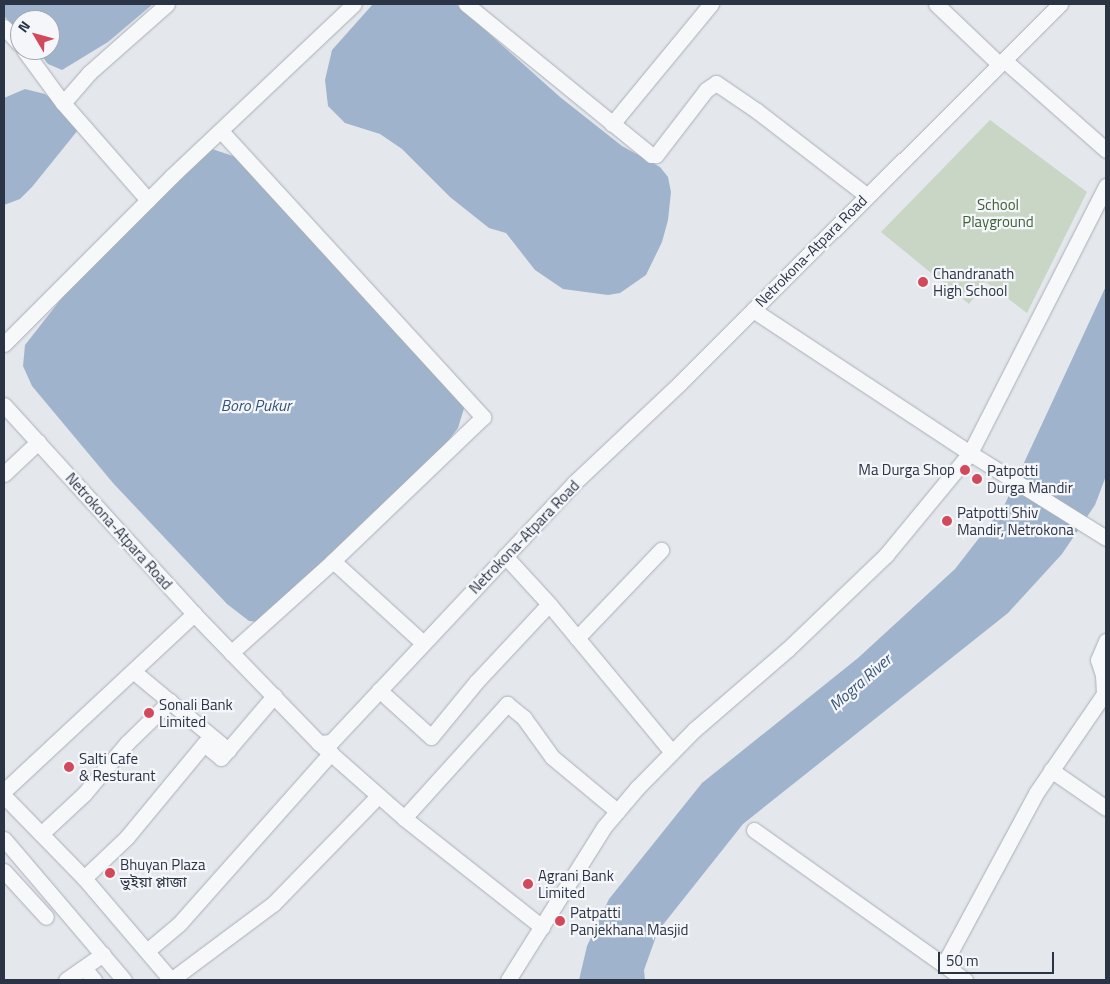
<!DOCTYPE html>
<html>
<head>
<meta charset="utf-8">
<style>
  body { margin:0 }
  #map { position:relative; width:1110px; height:984px; overflow:hidden; background:#e4e7ec; font-family:"Titillium Web","Noto Sans Bengali",sans-serif }
  div>[style] { position:absolute }
  [style*='--x'] { left:calc(var(--x)*1px); top:calc(var(--y)*1px); width:calc(var(--w)*1px); rotate:calc(var(--a)*1deg) }
  .green>* { inset:0; background:#c9d6c5 }
  .water>* { inset:0; background:#9fb4cc }
  .roads { filter:drop-shadow(0 0 1px #a9aeb7) drop-shadow(0 0 1px #a9aeb7) }
  .minor>* { height:15px; margin:-7.5px; padding:0 7.5px; transform-origin:7.5px; border-radius:7.5px; background:#f7f8fa }
  .dots>* { width:14px; height:14px; translate:-50% -50%; box-sizing:border-box; border:2px solid #f4f6f9; border-radius:50% }
  span { translate:-50% -50%; white-space:nowrap; text-align:center; line-height:1.15; -webkit-text-stroke:4.5px #f4f6f9; paint-order:stroke }
  .park-label { font-size:15px; color:#3f6138 }
  .street-label { font-size:15px; color:#2b3445 }
  .poi-label { font-size:15px; color:#2b3445 }
  .left { translate:0 -50%; text-align:left }
  .right { translate:-100% -50%; text-align:right }
  .water-label { font-size:16px; color:#34527a; font-style:italic }
  .frame { position:absolute; inset:0; border:5px solid #2b3445; pointer-events:none }
  .north { position:absolute; left:10px; top:10px; width:50px; height:50px; box-sizing:border-box; background:#f4f6f9; border:1px solid #a4a8b1; border-radius:50%; rotate:307deg; font-size:14px; font-weight:700; line-height:20px; text-align:center; color:#2b3445 }
  .north::after { content:''; display:block; margin:auto; width:18px; height:22px; background:#d1495b; clip-path:polygon(50% 0,100% 100%,50% 72%,0 100%) }
  .scale { position:absolute; left:938px; top:952px; width:116px; height:22px; box-sizing:border-box; border:2px solid #2b3445; border-top:0; padding-left:6px; font-size:15px; line-height:18px; white-space:nowrap; color:#2b3445; -webkit-text-stroke:4px #f4f6f9; paint-order:stroke }
</style>
</head>
<body>
<div id="map">
  <div class="green">
    <i style="clip-path:polygon(990px 120px,1087px 192px,1027px 313px,986px 282px,969px 304px,881px 232px)"></i>
  </div>
  <div class="water">
    <i style="clip-path:polygon(4px 4px,153px 4px,108px 42px,62px 70px,48px 64px,37px 50px,50px 50px,50px 20px,20px 20px,20px 33px,4px 16px)"></i>
    <i style="clip-path:polygon(373px 4px,456px 4px,560px 97px,622px 146px,660px 167px,668px 177px,671px 192px,668px 220px,662px 242px,646px 275px,620px 293px,608px 295px,563px 289px,535px 270px,506px 233px,489px 228px,450px 197px,402px 149px,380px 134px,345px 123px,328px 106px,325px 80px,332px 50px)"></i>
    <i style="clip-path:polygon(25px 89px,45px 94px,64px 109px,78px 130px,32px 187px,20px 199px,4px 205px,4px 98px)"></i>
    <i style="clip-path:polygon(212px 149px,239px 158px,465px 405px,458px 428px,441px 450px,259px 622px,249px 621px,227px 604px,113px 483px,32px 386px,23px 366px,25px 345px,72px 285px,147px 208px)"></i>
    <i style="clip-path:polygon(1106px 286px,1106px 476px,1095px 505px,1062px 554px,1008px 613px,743px 824px,658px 931px,644px 970px,645px 980px,579px 980px,587px 946px,609px 899px,702px 783px,858px 658px,955px 569px,1004px 506px)"></i>
  </div>
  <div class="roads">
    <div class="minor">
      <i style="--x:466;--y:4;--w:239;--a:39.2"></i>
      <i style="--x:651;--y:155;--w:5;--a:0"></i>
      <i style="--x:656;--y:155;--w:82;--a:-52.4"></i>
      <i style="--x:706;--y:90;--w:12;--a:-35"></i>
      <i style="--x:716;--y:83;--w:50;--a:34.3"></i>
      <i style="--x:757;--y:111;--w:138;--a:37.6"></i>
      <i style="--x:936;--y:4;--w:87;--a:43.6"></i>
      <i style="--x:4;--y:27;--w:24;--a:48"></i>
      <i style="--x:24;--y:50;--w:66;--a:53.7"></i>
      <i style="--x:63;--y:103;--w:129;--a:48.8"></i>
      <i style="--x:1004;--y:60;--w:136;--a:41.4"></i>
      <i style="--x:63;--y:103;--w:40;--a:-49"></i>
      <i style="--x:89;--y:73;--w:104;--a:-41.5"></i>
      <i style="--x:612;--y:124;--w:156;--a:-50.5"></i>
      <i style="--x:221;--y:131;--w:388;--a:47.5"></i>
      <i style="--x:483;--y:417;--w:208;--a:136.2"></i>
      <i style="--x:333;--y:561;--w:137;--a:138"></i>
      <i style="--x:753;--y:310;--w:260;--a:33.4"></i>
      <i style="--x:970;--y:453;--w:160;--a:32"></i>
      <i style="--x:4;--y:344;--w:238;--a:-45"></i>
      <i style="--x:172;--y:176;--w:250;--a:-43.4"></i>
      <i style="--x:4;--y:405;--w:282;--a:47.7"></i>
      <i style="--x:194;--y:614;--w:180;--a:45.9"></i>
      <i style="--x:319;--y:743;--w:12;--a:-5"></i>
      <i style="--x:331;--y:742;--w:355;--a:-46.8"></i>
      <i style="--x:574;--y:483;--w:146;--a:-43.3"></i>
      <i style="--x:680;--y:383;--w:537;--a:-44.92"></i>
      <i style="--x:4;--y:474;--w:47;--a:-43.3"></i>
      <i style="--x:505;--y:556;--w:65;--a:47.5"></i>
      <i style="--x:549;--y:604;--w:192;--a:50.3"></i>
      <i style="--x:333;--y:561;--w:122;--a:42.3"></i>
      <i style="--x:577;--y:638;--w:122;--a:-46.3"></i>
      <i style="--x:133;--y:671;--w:124;--a:39.7"></i>
      <i style="--x:379;--y:690;--w:70;--a:42.1"></i>
      <i style="--x:431;--y:737;--w:72;--a:-50.6"></i>
      <i style="--x:477;--y:681;--w:105;--a:-46.9"></i>
      <i style="--x:319;--y:743;--w:113;--a:41.4"></i>
      <i style="--x:404;--y:818;--w:176;--a:38.3"></i>
      <i style="--x:1051;--y:770;--w:67;--a:34.6"></i>
      <i style="--x:4;--y:791;--w:260;--a:-43"></i>
      <i style="--x:4;--y:796;--w:115;--a:45.7"></i>
      <i style="--x:84;--y:878;--w:134;--a:49.5"></i>
      <i style="--x:404;--y:818;--w:154;--a:-47.9"></i>
      <i style="--x:507;--y:704;--w:22;--a:39"></i>
      <i style="--x:524;--y:718;--w:48;--a:54.3"></i>
      <i style="--x:552;--y:757;--w:85;--a:39.7"></i>
      <i style="--x:754;--y:830;--w:259;--a:35.4"></i>
      <i style="--x:41;--y:834;--w:59;--a:-42.9"></i>
      <i style="--x:84;--y:794;--w:67;--a:-49.9"></i>
      <i style="--x:127;--y:743;--w:60;--a:-44.3"></i>
      <i style="--x:4;--y:839;--w:185;--a:49.6"></i>
      <i style="--x:4;--y:871;--w:62;--a:47.6"></i>
      <i style="--x:84;--y:878;--w:59;--a:-43.6"></i>
      <i style="--x:127;--y:837;--w:121;--a:-50.4"></i>
      <i style="--x:204;--y:744;--w:22;--a:39"></i>
      <i style="--x:221;--y:758;--w:82;--a:-49.5"></i>
      <i style="--x:148;--y:950;--w:40;--a:-40"></i>
      <i style="--x:179;--y:924;--w:229;--a:-48.4"></i>
      <i style="--x:944;--y:964;--w:194;--a:-61.7"></i>
      <i style="--x:1036;--y:793;--w:120;--a:-55.5"></i>
      <i style="--x:1104;--y:694;--w:19;--a:-93"></i>
      <i style="--x:1103;--y:675;--w:16;--a:-108"></i>
      <i style="--x:1098;--y:660;--w:21;--a:-67"></i>
      <i style="--x:84;--y:968;--w:16;--a:50"></i>
      <i style="--x:66;--y:980;--w:45;--a:-35.1"></i>
      <i style="--x:171;--y:980;--w:127;--a:-36.7"></i>
      <i style="--x:273;--y:904;--w:151;--a:-45.8"></i>
      <i style="--x:508;--y:980;--w:181;--a:-57.9"></i>
      <i style="--x:604;--y:827;--w:51;--a:-49.8"></i>
      <i style="--x:637;--y:788;--w:81;--a:-45.5"></i>
      <i style="--x:694;--y:730;--w:124;--a:-40.8"></i>
      <i style="--x:788;--y:649;--w:136;--a:-43.8"></i>
      <i style="--x:886;--y:555;--w:132;--a:-50.5"></i>
      <i style="--x:970;--y:453;--w:300;--a:-63"></i>
    </div>
  </div>
  <div class="dots">
    <i style="left:923px;top:282px;background:#d1495b"></i>
    <i style="left:965px;top:470px;background:#d1495b"></i>
    <i style="left:977px;top:479px;background:#d1495b"></i>
    <i style="left:947px;top:521px;background:#d1495b"></i>
    <i style="left:149px;top:713px;background:#d1495b"></i>
    <i style="left:69px;top:767px;background:#d1495b"></i>
    <i style="left:110px;top:873px;background:#d1495b"></i>
    <i style="left:528px;top:884px;background:#d1495b"></i>
    <i style="left:560px;top:921px;background:#d1495b"></i>
  </div>
  <div class="park-label">
    <span style="left:998px;top:213px">School<br>Playground</span>
  </div>
  <div class="street-label">
    <span style="left:811px;top:251px;rotate:-45deg">Netrokona-Atpara Road</span>
    <span style="left:119px;top:531px;rotate:48deg">Netrokona-Atpara Road</span>
    <span style="left:524px;top:537px;rotate:-46deg">Netrokona-Atpara Road</span>
  </div>
  <div class="poi-label">
    <span class="left" style="left:933px;top:282px">Chandranath<br>High School</span>
    <span class="right" style="left:955px;top:470px">Ma Durga Shop</span>
    <span class="left" style="left:987px;top:479px">Patpotti<br>Durga Mandir</span>
    <span class="left" style="left:957px;top:521px">Patpotti Shiv<br>Mandir, Netrokona</span>
    <span class="left" style="left:159px;top:713px">Sonali Bank<br>Limited</span>
    <span class="left" style="left:79px;top:767px">Salti Cafe<br>&amp; Resturant</span>
    <span class="left" style="left:120px;top:873px">Bhuyan Plaza<br>ভুইয়া প্লাজা</span>
    <span class="left" style="left:538px;top:884px">Agrani Bank<br>Limited</span>
    <span class="left" style="left:570px;top:921px">Patpatti<br>Panjekhana Masjid</span>
  </div>
  <div class="water-label">
    <span style="left:256px;top:405px">Boro Pukur</span>
    <span style="left:860px;top:682px;rotate:-41deg">Mogra River</span>
  </div>
  <div class="frame"></div>
  <div class="north">N</div>
  <div class="scale">50 m</div>
</div>
</body>
</html>
